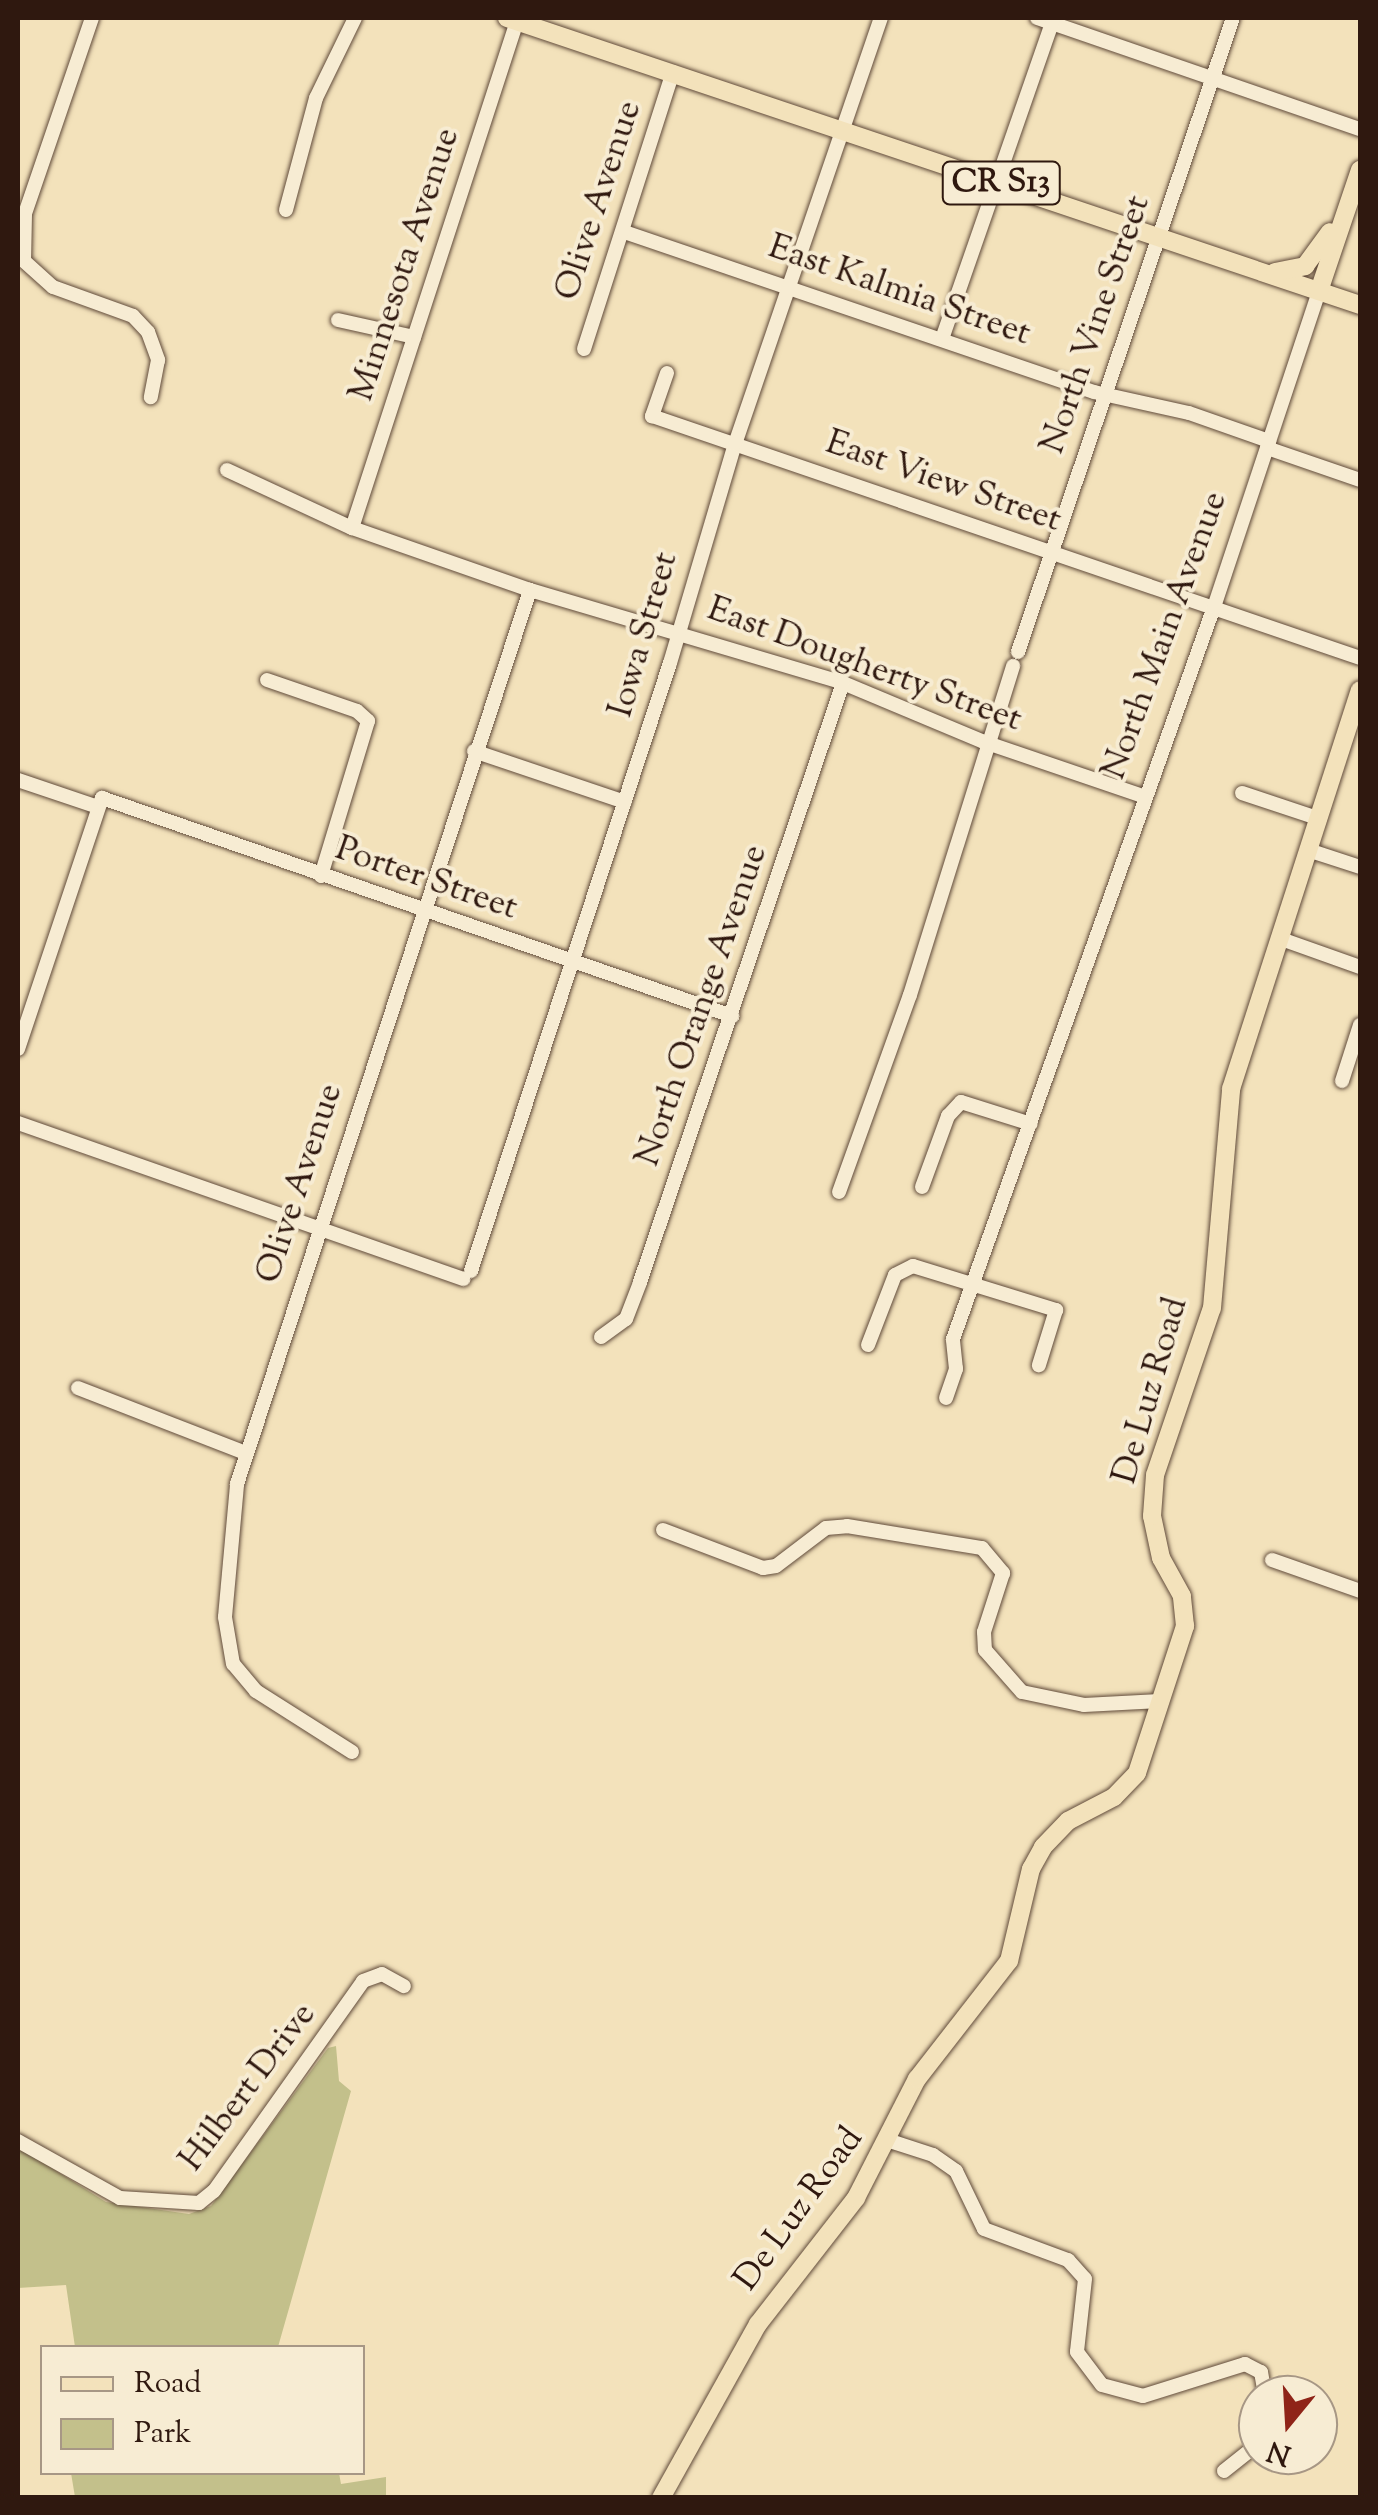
<!DOCTYPE html>
<html>
<head>
<meta charset="utf-8">
<style>
  body { margin:0 }
  #map { position:relative; width:1378px; height:2515px; overflow:hidden; background:#f3e2bb; font-family:"Sorts Mill Goudy",serif }
  div>[style] { position:absolute }
  [style*='--x'] { left:calc(var(--x)*1px); top:calc(var(--y)*1px); width:calc(var(--w)*1px); rotate:calc(var(--a)*1deg) }
  .green>* { inset:0; background:#c3c08b }
  .roads { filter:drop-shadow(0 0 2px #604a3a) drop-shadow(0 0 2px #604a3a) }
  .minor>* { height:14px; margin:-7px; padding:0 7px; transform-origin:7px; border-radius:7px; background:#f7ecd3 }
  .major>* { height:18px; margin:-9px; padding:0 9px; transform-origin:9px; border-radius:9px; background:#f3e2bb }
  span { translate:-50% -50%; white-space:nowrap; text-align:center; line-height:1.15; -webkit-text-stroke:8px #f7ecd3; paint-order:stroke }
  .shield-label span { padding:2px 8px; background:#f7ecd3; border:2px solid; border-radius:8px; -webkit-text-stroke-width:0 }
  .shield-label { font-size:32px; color:#2f180f; font-weight:700 }
  .street-label { font-size:35px; color:#2f180f }
  .frame { position:absolute; inset:0; border:20px solid #2f180f; pointer-events:none }
  .legend { position:absolute; left:40px; top:2345px; width:325px; height:130px; box-sizing:border-box; background:#f7ecd3; border:2px solid #a79785; margin:0; padding:12px 18px; list-style:none; font-size:30px; color:#2f180f }
  .legend li { display:flex; align-items:center; gap:20px; height:50px }
  .legend b { width:50px; border:2px solid #a79785 }
  .north { position:absolute; left:1238px; top:2375px; width:100px; height:100px; box-sizing:border-box; background:#f7ecd3; border:2px solid #a79785; border-radius:50%; rotate:198deg; font-size:28px; font-weight:700; line-height:40px; text-align:center; color:#2f180f }
  .north::after { content:''; display:block; margin:auto; width:35px; height:45px; background:#8f2418; clip-path:polygon(50% 0,100% 100%,50% 72%,0 100%) }
</style>
</head>
<body>
<div id="map">
  <div class="green">
    <i style="clip-path:polygon(336px 2046px,339px 2081px,351px 2091px,278px 2347px,75px 2347px,66px 2285px,18px 2288px,18px 2147px,106px 2202px,189px 2214px,211px 2206px,328px 2048px)"></i>
    <i style="clip-path:polygon(71px 2473px,339px 2473px,341px 2484px,386px 2477px,386px 2497px,75px 2497px)"></i>
  </div>
  <div class="roads">
    <div class="minor">
      <i style="--x:92;--y:18;--w:207;--a:108.9"></i>
      <i style="--x:25;--y:214;--w:47;--a:91.2"></i>
      <i style="--x:24;--y:261;--w:39;--a:42"></i>
      <i style="--x:53;--y:287;--w:85;--a:19.9"></i>
      <i style="--x:133;--y:316;--w:22;--a:47"></i>
      <i style="--x:148;--y:332;--w:30;--a:70"></i>
      <i style="--x:158;--y:360;--w:38;--a:101"></i>
      <i style="--x:1037;--y:18;--w:342;--a:19"></i>
      <i style="--x:286;--y:210;--w:116;--a:-75"></i>
      <i style="--x:316;--y:98;--w:89;--a:-64"></i>
      <i style="--x:624;--y:232;--w:496;--a:18.8"></i>
      <i style="--x:1094;--y:392;--w:97;--a:12.5"></i>
      <i style="--x:1189;--y:413;--w:85;--a:19.3"></i>
      <i style="--x:338;--y:320;--w:78;--a:12.6"></i>
      <i style="--x:943;--y:336;--w:337;--a:-70.8"></i>
      <i style="--x:584;--y:349;--w:291;--a:-72.2"></i>
      <i style="--x:667;--y:373;--w:46;--a:109.2"></i>
      <i style="--x:652;--y:416;--w:748;--a:18.87"></i>
      <i style="--x:1267;--y:448;--w:98;--a:19"></i>
      <i style="--x:227;--y:470;--w:138;--a:24.9"></i>
      <i style="--x:352;--y:528;--w:188;--a:19.2"></i>
      <i style="--x:530;--y:590;--w:327;--a:16.5"></i>
      <i style="--x:843;--y:683;--w:153;--a:22.7"></i>
      <i style="--x:984;--y:742;--w:168;--a:18.8"></i>
      <i style="--x:352;--y:528;--w:533;--a:-71.97"></i>
      <i style="--x:1018;--y:652;--w:669;--a:-71.27"></i>
      <i style="--x:267;--y:680;--w:95;--a:19"></i>
      <i style="--x:357;--y:711;--w:15;--a:42"></i>
      <i style="--x:368;--y:721;--w:162;--a:106.9"></i>
      <i style="--x:474;--y:751;--w:159;--a:18.7"></i>
      <i style="--x:18;--y:780;--w:84;--a:18.6"></i>
      <i style="--x:1242;--y:793;--w:82;--a:18.4"></i>
      <i style="--x:1311;--y:851;--w:52;--a:18.1"></i>
      <i style="--x:1284;--y:940;--w:81;--a:19.6"></i>
      <i style="--x:18;--y:1049;--w:265;--a:-71.5"></i>
      <i style="--x:102;--y:798;--w:667;--a:19.09"></i>
      <i style="--x:1342;--y:1081;--w:59;--a:-72.2"></i>
      <i style="--x:18;--y:1123;--w:472;--a:19.3"></i>
      <i style="--x:922;--y:1187;--w:76;--a:-69.9"></i>
      <i style="--x:948;--y:1116;--w:19;--a:-47"></i>
      <i style="--x:961;--y:1102;--w:73;--a:17.4"></i>
      <i style="--x:839;--y:1192;--w:209;--a:-70.2"></i>
      <i style="--x:910;--y:995;--w:345;--a:-72.6"></i>
      <i style="--x:471;--y:1271;--w:640;--a:-71.88"></i>
      <i style="--x:670;--y:663;--w:228;--a:-73.5"></i>
      <i style="--x:735;--y:444;--w:450;--a:-71.1"></i>
      <i style="--x:601;--y:1337;--w:31;--a:-36"></i>
      <i style="--x:626;--y:1319;--w:40;--a:-69"></i>
      <i style="--x:640;--y:1282;--w:632;--a:-71.28"></i>
      <i style="--x:868;--y:1345;--w:75;--a:-68.9"></i>
      <i style="--x:895;--y:1275;--w:20;--a:-27"></i>
      <i style="--x:913;--y:1266;--w:150;--a:17.1"></i>
      <i style="--x:1056;--y:1310;--w:58;--a:107.2"></i>
      <i style="--x:78;--y:1388;--w:180;--a:21.2"></i>
      <i style="--x:946;--y:1398;--w:31;--a:-71"></i>
      <i style="--x:956;--y:1369;--w:30;--a:-96"></i>
      <i style="--x:953;--y:1339;--w:777;--a:-70.38"></i>
      <i style="--x:1214;--y:607;--w:333;--a:-71.6"></i>
      <i style="--x:663;--y:1530;--w:107;--a:20.8"></i>
      <i style="--x:763;--y:1568;--w:13;--a:-9"></i>
      <i style="--x:776;--y:1566;--w:63;--a:-37.2"></i>
      <i style="--x:826;--y:1528;--w:21;--a:-5"></i>
      <i style="--x:847;--y:1526;--w:137;--a:9.3"></i>
      <i style="--x:982;--y:1548;--w:33;--a:50"></i>
      <i style="--x:1003;--y:1573;--w:62;--a:107.9"></i>
      <i style="--x:984;--y:1632;--w:18;--a:87"></i>
      <i style="--x:985;--y:1650;--w:56;--a:48.6"></i>
      <i style="--x:1022;--y:1692;--w:63;--a:11.8"></i>
      <i style="--x:1084;--y:1705;--w:76;--a:-3"></i>
      <i style="--x:1272;--y:1560;--w:93;--a:19.4"></i>
      <i style="--x:352;--y:1752;--w:114;--a:-147.6"></i>
      <i style="--x:256;--y:1691;--w:35;--a:-130"></i>
      <i style="--x:233;--y:1664;--w:48;--a:-99.7"></i>
      <i style="--x:225;--y:1617;--w:134;--a:-84.8"></i>
      <i style="--x:237;--y:1484;--w:941;--a:-71.85"></i>
      <i style="--x:18;--y:2141;--w:117;--a:29.2"></i>
      <i style="--x:120;--y:2198;--w:79;--a:3.6"></i>
      <i style="--x:199;--y:2203;--w:19;--a:-39"></i>
      <i style="--x:214;--y:2191;--w:257;--a:-54.6"></i>
      <i style="--x:363;--y:1981;--w:20;--a:-20"></i>
      <i style="--x:382;--y:1974;--w:25;--a:29"></i>
      <i style="--x:890;--y:2141;--w:45;--a:18"></i>
      <i style="--x:933;--y:2155;--w:28;--a:35"></i>
      <i style="--x:956;--y:2171;--w:64;--a:64.2"></i>
      <i style="--x:984;--y:2229;--w:90;--a:20.3"></i>
      <i style="--x:1068;--y:2260;--w:25;--a:48"></i>
      <i style="--x:1085;--y:2279;--w:73;--a:96.3"></i>
      <i style="--x:1077;--y:2352;--w:41;--a:52.9"></i>
      <i style="--x:1102;--y:2385;--w:42;--a:15"></i>
      <i style="--x:1143;--y:2396;--w:107;--a:-17.4"></i>
      <i style="--x:1245;--y:2364;--w:18;--a:27"></i>
      <i style="--x:1261;--y:2372;--w:23;--a:80"></i>
      <i style="--x:1224;--y:2471;--w:43;--a:-38.5"></i>
    </div>
    <div class="major">
      <i style="--x:507;--y:18;--w:900;--a:18.6"></i>
      <i style="--x:1275;--y:272;--w:31;--a:-11"></i>
      <i style="--x:1305;--y:266;--w:42;--a:-53.7"></i>
      <i style="--x:1319;--y:291;--w:128;--a:-71.3"></i>
      <i style="--x:661;--y:2498;--w:199;--a:-60.9"></i>
      <i style="--x:758;--y:2324;--w:160;--a:-52.1"></i>
      <i style="--x:856;--y:2198;--w:134;--a:-62.9"></i>
      <i style="--x:917;--y:2079;--w:150;--a:-52.1"></i>
      <i style="--x:1009;--y:1961;--w:95;--a:-76.6"></i>
      <i style="--x:1031;--y:1869;--w:25;--a:-61"></i>
      <i style="--x:1043;--y:1847;--w:36;--a:-46"></i>
      <i style="--x:1068;--y:1821;--w:52;--a:-27.6"></i>
      <i style="--x:1114;--y:1797;--w:33;--a:-46"></i>
      <i style="--x:1137;--y:1773;--w:155;--a:-71.9"></i>
      <i style="--x:1185;--y:1626;--w:30;--a:-96"></i>
      <i style="--x:1182;--y:1596;--w:43;--a:-118.9"></i>
      <i style="--x:1161;--y:1558;--w:43;--a:-102.1"></i>
      <i style="--x:1152;--y:1516;--w:41;--a:-85.8"></i>
      <i style="--x:1155;--y:1475;--w:176;--a:-71.2"></i>
      <i style="--x:1212;--y:1308;--w:220;--a:-85"></i>
      <i style="--x:1231;--y:1089;--w:419;--a:-72.1"></i>
    </div>
  </div>
  <div class="shield-label">
    <span style="left:1001px;top:183px">CR S13</span>
  </div>
  <div class="street-label">
    <span style="left:600px;top:201px;rotate:-72deg">Olive Avenue</span>
    <span style="left:406px;top:265px;rotate:-72deg">Minnesota Avenue</span>
    <span style="left:899px;top:292px;rotate:19deg">East Kalmia Street</span>
    <span style="left:1097px;top:325px;rotate:-71deg">North Vine Street</span>
    <span style="left:943px;top:483px;rotate:19deg">East View Street</span>
    <span style="left:645px;top:635px;rotate:-74deg">Iowa Street</span>
    <span style="left:1166px;top:636px;rotate:-70deg">North Main Avenue</span>
    <span style="left:864px;top:666px;rotate:20deg">East Dougherty Street</span>
    <span style="left:426px;top:880px;rotate:19deg">Porter Street</span>
    <span style="left:703px;top:1006px;rotate:-71deg">North Orange Avenue</span>
    <span style="left:301px;top:1184px;rotate:-72deg">Olive Avenue</span>
    <span style="left:1152px;top:1391px;rotate:-74deg">De Luz Road</span>
    <span style="left:249px;top:2088px;rotate:-53deg">Hilbert Drive</span>
    <span style="left:800px;top:2210px;rotate:-54deg">De Luz Road</span>
  </div>
  <div class="frame"></div>
  <ul class="legend">
  <li><b style="height:12px;background:#f3e2bb"></b>Road</li>
  <li><b style="height:28px;background:#c3c08b"></b>Park</li>
  </ul>
  <div class="north">N</div>
</div>
</body>
</html>
